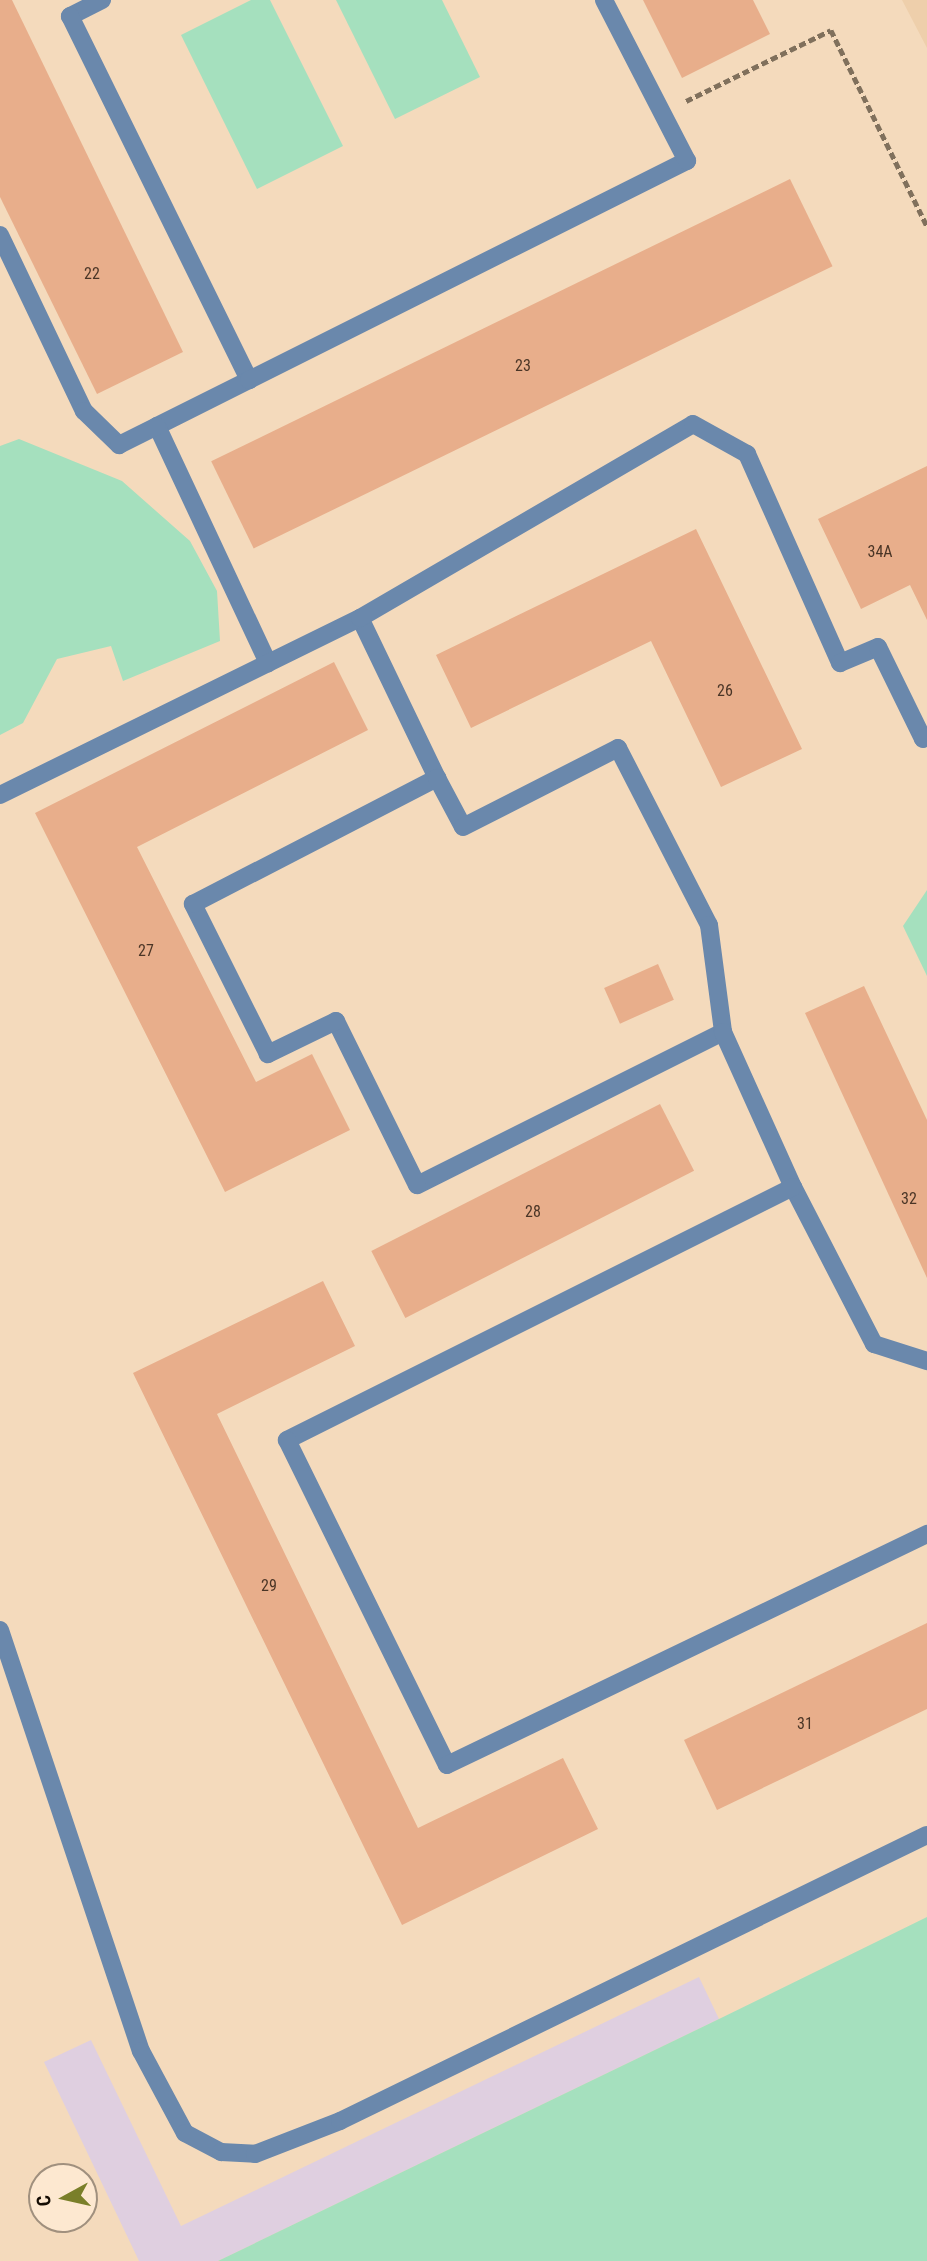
<!DOCTYPE html>
<html>
<head>
<meta charset="utf-8">
<style>
  body { margin:0 }
  #map { position:relative; width:927px; height:2261px; overflow:hidden; background:#f4dabc; font-family:"Roboto Condensed",sans-serif }
  div>[style] { position:absolute }
  [style*='--x'] { left:calc(var(--x)*1px); top:calc(var(--y)*1px); width:calc(var(--w)*1px); rotate:calc(var(--a)*1deg) }
  .industrial>* { inset:0; background:#dfcfe0 }
  .built>* { inset:0; background:#eecfab }
  .green>* { inset:0; background:#a5e0be }
  .building>* { inset:0; background:#e8ae8b; transform-origin:0 0 }
  .path>* { height:4.5px; margin-top:-2.25px; transform-origin:0; background:repeating-linear-gradient(90deg,#80705c 0 7px,transparent 0 10.5px) }
  .minor>* { height:18px; margin:-9px; padding:0 9px; transform-origin:9px; border-radius:9px; background:#6a88ac }
  span { translate:-50% -50%; white-space:nowrap; text-align:center; line-height:1.15; -webkit-text-stroke:7px #fde8d0; paint-order:stroke }
  .number-label { font-size:16px; color:#4a3526 }
  .number-label span { -webkit-text-stroke-width:0 }
  .north { position:absolute; left:28px; top:2163px; width:70px; height:70px; box-sizing:border-box; background:#fde8d0; border:2px solid #a0907e; border-radius:50%; rotate:262deg; font-size:19px; font-weight:700; line-height:28px; text-align:center; color:#150d04 }
  .north::after { content:''; display:block; margin:auto; width:24px; height:32px; background:#7a7f29; clip-path:polygon(50% 0,100% 100%,50% 72%,0 100%) }
</style>
</head>
<body>
<div id="map">
  <div class="industrial">
    <i style="clip-path:polygon(699px 1977px,719px 2019px,218px 2261px,139px 2261px,44px 2062px,91px 2040px,181px 2226px)"></i>
  </div>
  <div class="built">
    <i style="clip-path:polygon(902px 0,927px 0,927px 48px)"></i>
  </div>
  <div class="green">
    <i style="clip-path:polygon(251px 0,270px 0,343px 146px,257px 189px,181px 35px)"></i>
    <i style="clip-path:polygon(336px 0,442px 0,480px 77px,395px 119px)"></i>
    <i style="clip-path:polygon(19px 439px,122px 481px,190px 541px,217px 591px,220px 641px,123px 681px,111px 646px,57px 659px,23px 723px,0 735px,0 446px)"></i>
    <i style="clip-path:polygon(927px 890px,927px 976px,903px 926px)"></i>
    <i style="clip-path:polygon(927px 1917px,927px 2261px,218px 2261px,719px 2019px)"></i>
  </div>
  <div class="building">
    <i style="clip-path:polygon(0 0,12px 0,183px 352px,97px 394px,0 197px)"></i>
    <i style="clip-path:polygon(643px 0,753px 0,770px 34px,682px 78px)"></i>
    <i style="left:790px;top:179px;width:97px;height:644px;rotate:64deg"></i>
    <i style="clip-path:polygon(927px 466px,927px 620px,910px 585px,861px 609px,818px 519px)"></i>
    <i style="clip-path:polygon(696px 529px,802px 749px,721px 787px,651px 641px,471px 728px,436px 655px)"></i>
    <i style="clip-path:polygon(334px 662px,368px 730px,137px 847px,256px 1082px,312px 1054px,350px 1130px,225px 1192px,35px 813px)"></i>
    <i style="left:658px;top:964px;width:39px;height:59px;rotate:66deg"></i>
    <i style="clip-path:polygon(864px 986px,927px 1120px,927px 1278px,805px 1013px)"></i>
    <i style="left:660px;top:1104px;width:75px;height:324px;rotate:63deg"></i>
    <i style="clip-path:polygon(323px 1281px,355px 1346px,217px 1414px,418px 1828px,563px 1758px,598px 1829px,402px 1925px,133px 1373px)"></i>
    <i style="clip-path:polygon(927px 1623px,927px 1709px,717px 1810px,684px 1740px)"></i>
  </div>
  <div class="path">
    <i style="--x:686;--y:101;--w:161;--a:-26.1"></i>
    <i style="--x:831;--y:30;--w:218;--a:63.9"></i>
  </div>
  <div class="minor">
    <i style="--x:102;--y:0;--w:36;--a:153"></i>
    <i style="--x:70;--y:16;--w:406;--a:63.8"></i>
    <i style="--x:249;--y:380;--w:103;--a:153.4"></i>
    <i style="--x:157;--y:426;--w:262;--a:64.9"></i>
    <i style="--x:0;--y:235;--w:195;--a:64.5"></i>
    <i style="--x:84;--y:411;--w:49;--a:44.2"></i>
    <i style="--x:119;--y:445;--w:42;--a:-26.6"></i>
    <i style="--x:249;--y:380;--w:490;--a:-26.6"></i>
    <i style="--x:687;--y:161;--w:181;--a:-117.3"></i>
    <i style="--x:360;--y:618;--w:178;--a:64.3"></i>
    <i style="--x:0;--y:795;--w:401;--a:-26.2"></i>
    <i style="--x:360;--y:618;--w:385;--a:-30.2"></i>
    <i style="--x:693;--y:424;--w:62;--a:29.1"></i>
    <i style="--x:747;--y:454;--w:229;--a:66"></i>
    <i style="--x:840;--y:663;--w:41;--a:-22.8"></i>
    <i style="--x:878;--y:647;--w:102;--a:63.9"></i>
    <i style="--x:923;--y:739;--w:4;--a:-27"></i>
    <i style="--x:723;--y:1032;--w:342;--a:153.4"></i>
    <i style="--x:417;--y:1185;--w:183;--a:-116.3"></i>
    <i style="--x:336;--y:1021;--w:76;--a:154.1"></i>
    <i style="--x:268;--y:1054;--w:168;--a:-116.6"></i>
    <i style="--x:193;--y:904;--w:275;--a:-27.3"></i>
    <i style="--x:437;--y:778;--w:55;--a:62"></i>
    <i style="--x:463;--y:827;--w:174;--a:-27"></i>
    <i style="--x:618;--y:748;--w:199;--a:62.8"></i>
    <i style="--x:709;--y:925;--w:108;--a:82.5"></i>
    <i style="--x:723;--y:1032;--w:170;--a:65.7"></i>
    <i style="--x:793;--y:1187;--w:177;--a:62.7"></i>
    <i style="--x:874;--y:1344;--w:56;--a:17.8"></i>
    <i style="--x:793;--y:1187;--w:566;--a:153.43"></i>
    <i style="--x:287;--y:1440;--w:362;--a:63.8"></i>
    <i style="--x:447;--y:1765;--w:533;--a:-25.7"></i>
    <i style="--x:0;--y:1630;--w:444;--a:71.5"></i>
    <i style="--x:141;--y:2051;--w:93;--a:61.8"></i>
    <i style="--x:185;--y:2133;--w:41;--a:27.8"></i>
    <i style="--x:221;--y:2152;--w:34;--a:3"></i>
    <i style="--x:255;--y:2154;--w:91;--a:-21.2"></i>
    <i style="--x:340;--y:2121;--w:653;--a:-25.98"></i>
  </div>
  <div class="number-label">
    <span style="left:92px;top:274px">22</span>
    <span style="left:523px;top:366px">23</span>
    <span style="left:880px;top:552px">34А</span>
    <span style="left:725px;top:691px">26</span>
    <span style="left:146px;top:951px">27</span>
    <span style="left:909px;top:1199px">32</span>
    <span style="left:533px;top:1212px">28</span>
    <span style="left:269px;top:1586px">29</span>
    <span style="left:805px;top:1724px">31</span>
  </div>
  <div class="north">С</div>
</div>
</body>
</html>
